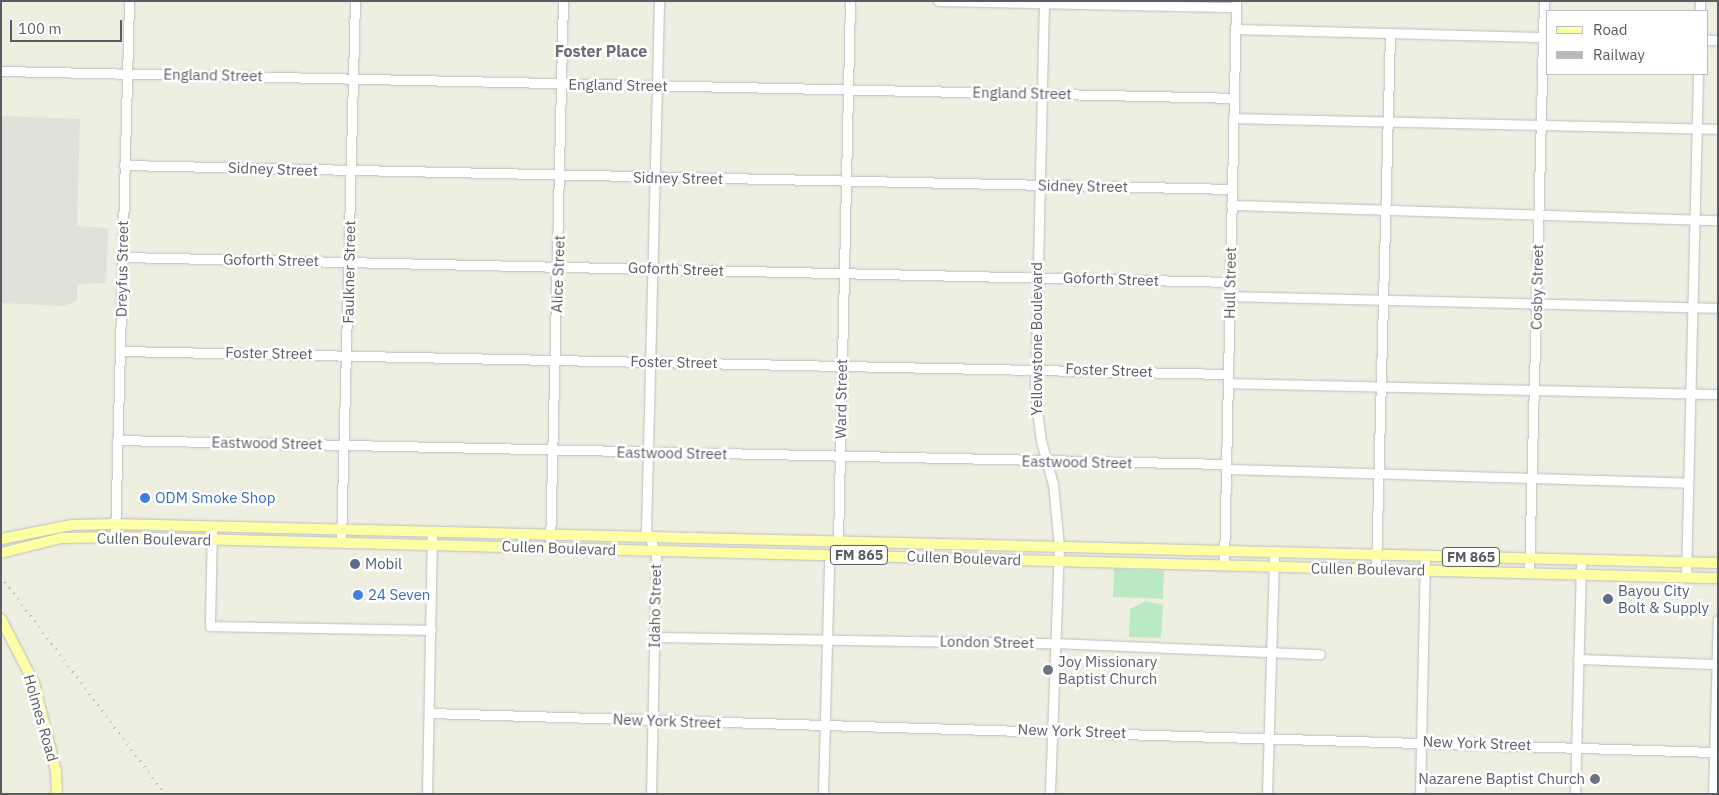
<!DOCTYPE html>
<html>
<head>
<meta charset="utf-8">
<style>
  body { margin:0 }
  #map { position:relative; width:1719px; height:795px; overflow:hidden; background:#eeeee1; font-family:"IBM Plex Sans",sans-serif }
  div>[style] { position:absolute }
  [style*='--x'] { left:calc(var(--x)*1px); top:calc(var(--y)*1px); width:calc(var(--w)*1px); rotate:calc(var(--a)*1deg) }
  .industrial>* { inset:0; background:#e1e0d9 }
  .green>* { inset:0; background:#bae9c3; transform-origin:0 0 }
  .roads { filter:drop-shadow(0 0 1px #bbbdc4) drop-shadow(0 0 1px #bbbdc4) }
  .minor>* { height:9px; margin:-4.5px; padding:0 4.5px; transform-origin:4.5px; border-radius:4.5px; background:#fff }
  .major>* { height:10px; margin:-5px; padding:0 5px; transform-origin:5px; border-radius:5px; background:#fdffa5 }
  .rail>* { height:2.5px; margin-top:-1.25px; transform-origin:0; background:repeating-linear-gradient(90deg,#b7b8b8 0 1px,transparent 0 7px) }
  .dots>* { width:14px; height:14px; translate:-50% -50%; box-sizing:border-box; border:2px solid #fff; border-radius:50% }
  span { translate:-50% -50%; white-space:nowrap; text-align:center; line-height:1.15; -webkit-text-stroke:5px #fff; paint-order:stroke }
  .shield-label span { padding:1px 4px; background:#fff; border:1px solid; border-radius:4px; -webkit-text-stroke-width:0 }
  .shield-label { font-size:14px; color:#595c63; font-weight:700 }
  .street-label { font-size:15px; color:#595c63 }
  .shop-label { font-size:15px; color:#366cbe }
  .left { translate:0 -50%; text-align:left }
  .service-label { font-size:15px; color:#4e5e75 }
  .worship-label { font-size:15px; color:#5b616d }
  .right { translate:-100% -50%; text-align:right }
  .neighbourhood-label { font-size:16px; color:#6a6e76; font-weight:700 }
  .frame { position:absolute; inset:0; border:2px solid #595c63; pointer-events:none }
  .legend { position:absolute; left:1546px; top:10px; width:162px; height:65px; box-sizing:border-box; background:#fff; border:1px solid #bdbec1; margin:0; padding:6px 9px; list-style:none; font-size:15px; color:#595c63 }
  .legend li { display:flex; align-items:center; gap:10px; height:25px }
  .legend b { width:25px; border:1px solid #bdbec1 }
  .scale { position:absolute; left:10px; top:20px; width:112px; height:22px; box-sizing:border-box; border:2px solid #595c63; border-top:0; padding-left:6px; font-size:15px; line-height:18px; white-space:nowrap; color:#595c63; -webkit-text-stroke:4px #fff; paint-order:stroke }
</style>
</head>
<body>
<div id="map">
  <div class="industrial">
    <i style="clip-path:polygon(1px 116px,80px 119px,77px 226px,108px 228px,106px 283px,77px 284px,77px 300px,65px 306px,1px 303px)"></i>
  </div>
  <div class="green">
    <i style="left:1114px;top:569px;width:50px;height:28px;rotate:2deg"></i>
    <i style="clip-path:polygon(1145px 601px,1163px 605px,1161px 638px,1129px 637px,1130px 609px)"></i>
  </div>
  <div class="roads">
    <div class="minor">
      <i style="--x:938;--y:1;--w:298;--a:1.2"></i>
      <i style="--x:1044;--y:1;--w:393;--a:91.3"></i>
      <i style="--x:1035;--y:394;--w:47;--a:82.7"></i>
      <i style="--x:1041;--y:441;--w:45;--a:74.4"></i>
      <i style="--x:1053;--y:484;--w:62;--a:84.5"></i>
      <i style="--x:1059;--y:546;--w:248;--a:92.1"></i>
      <i style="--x:1700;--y:11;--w:10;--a:-90"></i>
      <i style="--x:1236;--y:29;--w:312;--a:1.5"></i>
      <i style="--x:1708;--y:40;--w:10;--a:0"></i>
      <i style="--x:1;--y:71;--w:1233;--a:1.25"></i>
      <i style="--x:1233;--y:118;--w:485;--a:1.3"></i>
      <i style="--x:124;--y:165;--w:1108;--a:1.24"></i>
      <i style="--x:1231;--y:205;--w:487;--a:1.8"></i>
      <i style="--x:122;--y:257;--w:1107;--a:1.29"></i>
      <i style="--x:1230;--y:296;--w:488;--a:1.4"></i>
      <i style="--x:120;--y:351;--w:1108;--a:1.19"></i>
      <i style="--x:1228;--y:383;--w:490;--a:1.3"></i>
      <i style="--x:117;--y:440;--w:1109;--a:1.24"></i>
      <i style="--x:1226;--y:469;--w:460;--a:1.7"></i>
      <i style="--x:212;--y:527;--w:99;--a:91.2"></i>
      <i style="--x:210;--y:626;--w:221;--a:1"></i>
      <i style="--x:115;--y:537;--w:536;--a:-88.5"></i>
      <i style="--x:341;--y:542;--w:541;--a:-88.52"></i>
      <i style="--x:550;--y:547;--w:546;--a:-88.64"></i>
      <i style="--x:1224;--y:565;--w:564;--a:-88.78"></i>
      <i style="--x:1376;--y:568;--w:534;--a:-88.5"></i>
      <i style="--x:1529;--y:573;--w:572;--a:-88.5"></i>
      <i style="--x:1686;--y:577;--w:503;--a:-88.63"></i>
      <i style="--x:654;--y:637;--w:400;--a:0.9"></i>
      <i style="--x:1054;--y:643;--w:266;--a:2.4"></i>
      <i style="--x:1578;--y:659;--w:138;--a:2.1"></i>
      <i style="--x:430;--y:713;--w:1285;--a:1.74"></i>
      <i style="--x:427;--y:794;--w:262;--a:-88.9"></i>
      <i style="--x:651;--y:794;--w:242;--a:-88.8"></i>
      <i style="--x:656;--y:552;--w:23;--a:-115"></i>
      <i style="--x:646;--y:531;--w:530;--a:-88.59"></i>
      <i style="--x:823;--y:794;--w:231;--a:-88.5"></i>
      <i style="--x:829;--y:563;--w:23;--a:-67"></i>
      <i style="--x:838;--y:542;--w:541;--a:-88.73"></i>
      <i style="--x:1267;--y:794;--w:238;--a:-88.3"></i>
      <i style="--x:1420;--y:794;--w:238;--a:-88.8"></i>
      <i style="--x:1575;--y:794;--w:235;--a:-88.5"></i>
      <i style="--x:1713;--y:794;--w:174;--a:-88.4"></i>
    </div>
    <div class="major">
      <i style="--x:1;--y:539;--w:72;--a:-11.2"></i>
      <i style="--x:72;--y:525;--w:43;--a:-1.3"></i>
      <i style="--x:115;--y:524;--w:1603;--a:1.39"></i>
      <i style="--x:1;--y:553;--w:62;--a:-14"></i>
      <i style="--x:61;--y:538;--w:54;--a:-1.1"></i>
      <i style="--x:115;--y:537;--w:1604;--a:1.47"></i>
      <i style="--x:1;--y:619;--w:72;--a:62.7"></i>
      <i style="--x:34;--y:683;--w:91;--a:76"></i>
      <i style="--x:56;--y:771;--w:23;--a:88"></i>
    </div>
  </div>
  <div class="rail">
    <i style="--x:1;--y:576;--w:273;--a:53"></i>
  </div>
  <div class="dots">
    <i style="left:145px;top:498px;background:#3f7fe0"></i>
    <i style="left:355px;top:564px;background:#5c6f8a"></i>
    <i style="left:358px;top:595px;background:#3f7fe0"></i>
    <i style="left:1608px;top:599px;background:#5c6f8a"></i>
    <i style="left:1048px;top:670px;background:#6b7280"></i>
    <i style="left:1595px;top:779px;background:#6b7280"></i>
  </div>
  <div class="shield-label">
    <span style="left:859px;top:555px">FM 865</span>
    <span style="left:1471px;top:557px">FM 865</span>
  </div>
  <div class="street-label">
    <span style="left:213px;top:75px;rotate:1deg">England Street</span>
    <span style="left:618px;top:85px;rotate:1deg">England Street</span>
    <span style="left:1022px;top:93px;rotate:1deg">England Street</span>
    <span style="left:273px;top:169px;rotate:2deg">Sidney Street</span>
    <span style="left:678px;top:178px;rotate:1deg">Sidney Street</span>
    <span style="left:1083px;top:186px;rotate:1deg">Sidney Street</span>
    <span style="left:271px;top:260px;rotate:1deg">Goforth Street</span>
    <span style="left:122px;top:269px;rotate:-89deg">Dreyfus Street</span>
    <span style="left:676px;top:269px;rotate:2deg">Goforth Street</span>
    <span style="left:349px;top:272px;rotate:-89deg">Faulkner Street</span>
    <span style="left:558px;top:274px;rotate:-88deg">Alice Street</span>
    <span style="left:1111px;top:279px;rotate:2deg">Goforth Street</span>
    <span style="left:1230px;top:283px;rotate:-89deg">Hull Street</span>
    <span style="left:1537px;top:287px;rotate:-89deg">Cosby Street</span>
    <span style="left:1037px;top:339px;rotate:-90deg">Yellowstone Boulevard</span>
    <span style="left:269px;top:353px;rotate:1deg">Foster Street</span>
    <span style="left:674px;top:362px;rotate:1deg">Foster Street</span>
    <span style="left:1109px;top:370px;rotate:2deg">Foster Street</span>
    <span style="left:841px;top:399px;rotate:-89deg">Ward Street</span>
    <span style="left:267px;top:443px;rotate:1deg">Eastwood Street</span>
    <span style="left:672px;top:453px;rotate:1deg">Eastwood Street</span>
    <span style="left:1077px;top:462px;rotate:1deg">Eastwood Street</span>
    <span style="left:154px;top:539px;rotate:1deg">Cullen Boulevard</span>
    <span style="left:559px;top:548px;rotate:2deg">Cullen Boulevard</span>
    <span style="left:964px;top:558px;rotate:2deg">Cullen Boulevard</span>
    <span style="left:1368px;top:569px;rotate:1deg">Cullen Boulevard</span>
    <span style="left:655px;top:606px;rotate:-89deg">Idaho Street</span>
    <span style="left:987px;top:642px;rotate:1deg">London Street</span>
    <span style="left:41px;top:718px;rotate:74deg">Holmes Road</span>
    <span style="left:667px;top:721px;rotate:2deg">New York Street</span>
    <span style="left:1072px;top:731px;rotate:2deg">New York Street</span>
    <span style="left:1477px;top:743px;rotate:2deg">New York Street</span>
  </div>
  <div class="shop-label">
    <span class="left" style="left:155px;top:498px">ODM Smoke Shop</span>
    <span class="left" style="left:368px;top:595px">24 Seven</span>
  </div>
  <div class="service-label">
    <span class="left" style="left:365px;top:564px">Mobil</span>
    <span class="left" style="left:1618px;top:599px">Bayou City<br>Bolt &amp; Supply</span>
  </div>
  <div class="worship-label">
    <span class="left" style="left:1058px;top:670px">Joy Missionary<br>Baptist Church</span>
    <span class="right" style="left:1585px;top:779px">Nazarene Baptist Church</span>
  </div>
  <div class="neighbourhood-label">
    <span style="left:601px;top:51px">Foster Place</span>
  </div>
  <div class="frame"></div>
  <ul class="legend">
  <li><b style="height:6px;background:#fdffa5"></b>Road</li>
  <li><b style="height:6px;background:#b7b8b8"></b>Railway</li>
  </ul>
  <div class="scale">100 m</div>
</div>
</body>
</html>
